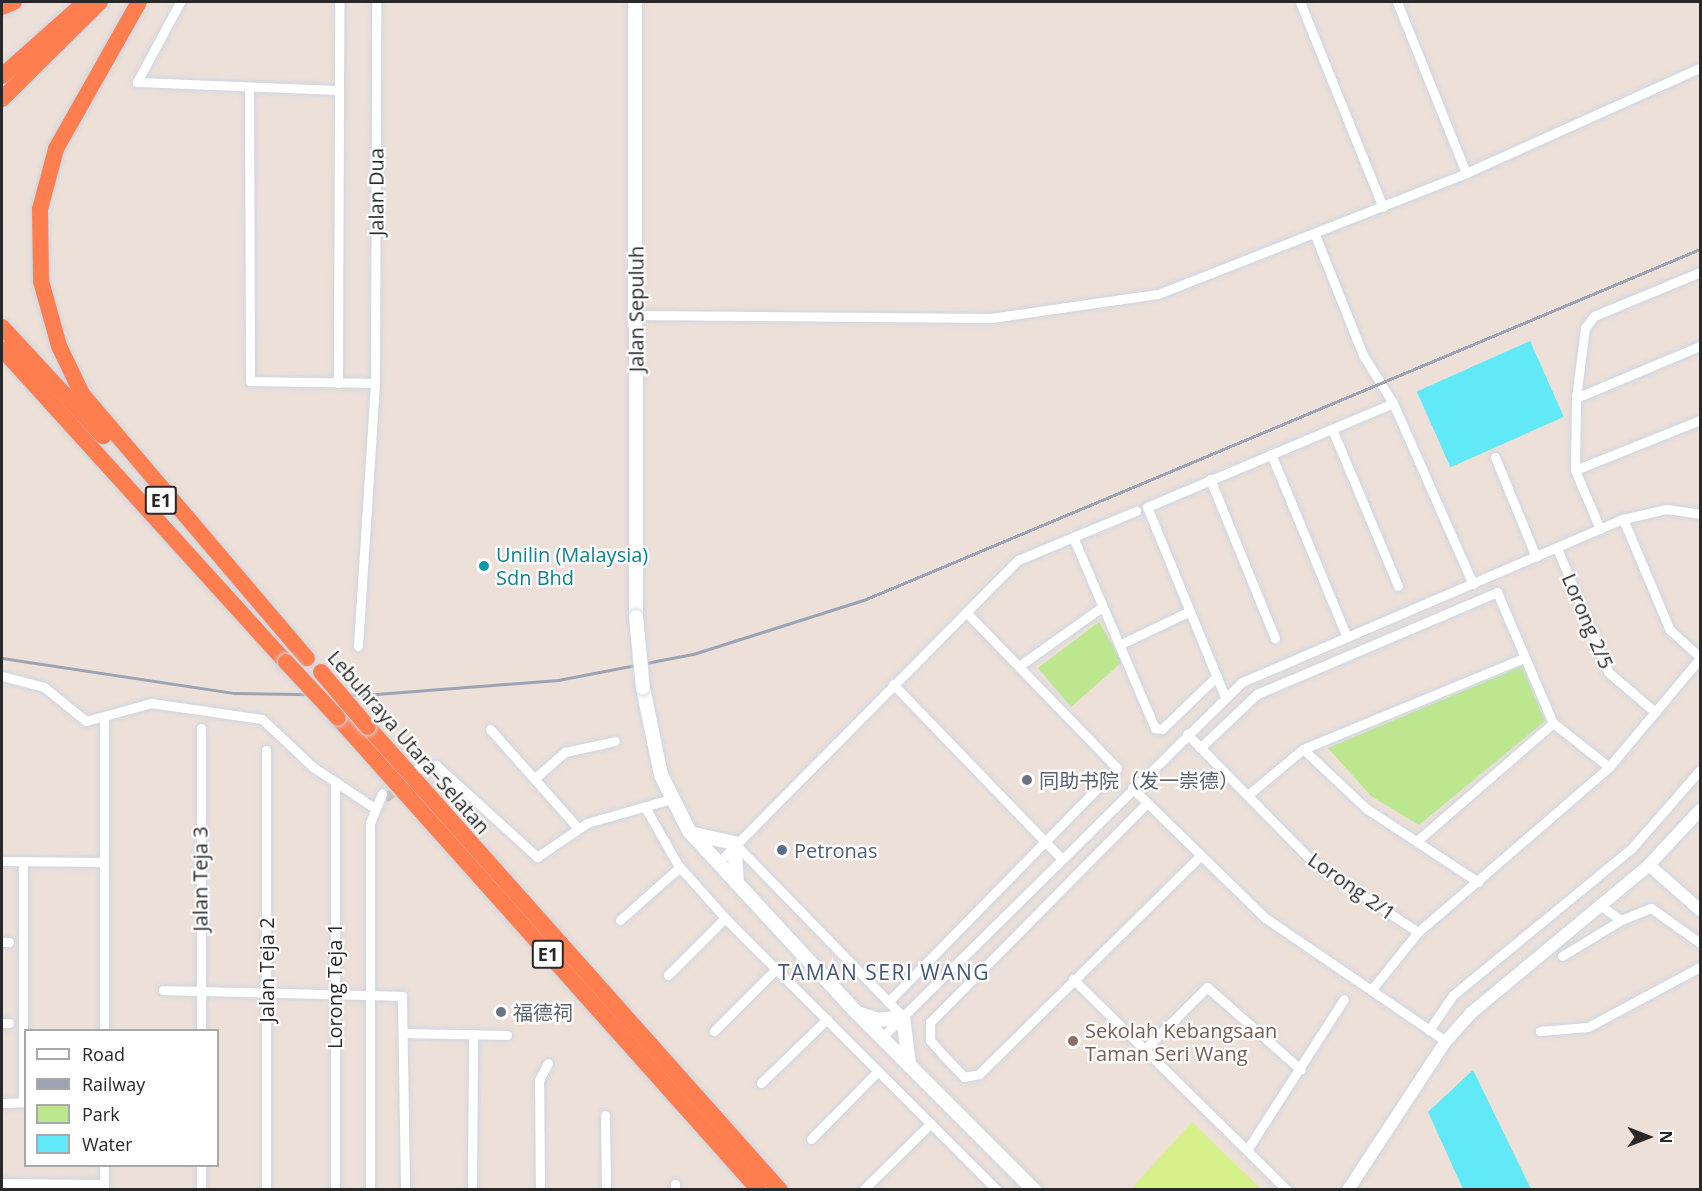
<!DOCTYPE html>
<html>
<head>
<meta charset="utf-8">
<style>
  body { margin:0 }
  #map { position:relative; width:1702px; height:1191px; overflow:hidden; background:#ece0d8; font-family:"Open Sans","Noto Sans SC",sans-serif }
  div>[style] { position:absolute }
  [style*='--x'] { left:calc(var(--x)*1px); top:calc(var(--y)*1px); width:calc(var(--w)*1px); rotate:calc(var(--a)*1deg) }
  .green>* { inset:0; background:#bce78f }
  .pitch>* { inset:0; background:#d6f08a }
  .water>* { inset:0; background:#61e9f7; transform-origin:0 0 }
  .minor-tunnel>* { height:9px; margin-top:-4.5px; transform-origin:0; background:repeating-linear-gradient(90deg,#c5bbb5 0 9px,transparent 0 13.5px) }
  .roads { filter:drop-shadow(0 0 2px #cdd5e3) drop-shadow(0 0 2px #cdd5e3) }
  .minor>* { height:9px; margin:-4.5px; padding:0 4.5px; transform-origin:4.5px; border-radius:4.5px; background:#fff }
  .tertiary>* { height:12px; margin:-6px; padding:0 6px; transform-origin:6px; border-radius:6px; background:#fff }
  .secondary>* { height:14px; margin:-7px; padding:0 7px; transform-origin:7px; border-radius:7px; background:#fff }
  .motorway>* { height:16px; margin:-8px; padding:0 8px; transform-origin:8px; border-radius:8px; background:#ff7e50 }
  .rail>* { height:3px; margin:-1.5px; padding:0 1.5px; transform-origin:1.5px; border-radius:1.5px; background:#9ba3b4 }
  .bridges { filter:drop-shadow(0 0 2px #cdd5e3) drop-shadow(0 0 2px #cdd5e3) }
  .secondary-bridge>* { height:14px; margin:-7px; padding:0 7px; transform-origin:7px; border-radius:7px; background:#fff }
  .motorway-bridge>* { height:16px; margin:-8px; padding:0 8px; transform-origin:8px; border-radius:8px; background:#ff7e50 }
  .dots>* { width:16px; height:16px; translate:-50% -50%; box-sizing:border-box; border:3px solid #fff; border-radius:50% }
  span { translate:-50% -50%; white-space:nowrap; text-align:center; line-height:1.15; -webkit-text-stroke:4.5px #fff; paint-order:stroke }
  .shield-label span { padding:2px 4px; background:#fff; border:2px solid; border-radius:4px; -webkit-text-stroke-width:0 }
  .shield-label { font-size:18px; color:#282828; font-weight:700 }
  .street-label { font-size:20px; color:#282828 }
  .culture-label { font-size:20px; color:#0d838f }
  .left { translate:0 -50%; text-align:left }
  .worship-label { font-size:20px; color:#5b616d }
  .service-label { font-size:20px; color:#4e5e75 }
  .education-label { font-size:20px; color:#785e54 }
  .neighbourhood-label { font-size:21px; color:#45587b; letter-spacing:1.5px }
  .frame { position:absolute; inset:0; border:3px solid #282828; pointer-events:none }
  .legend { position:absolute; left:24px; top:1029px; width:195px; height:138px; box-sizing:border-box; background:#fff; border:2px solid #a9a9a9; margin:0; padding:8px 10px; list-style:none; font-size:18px; color:#282828 }
  .legend li { display:flex; align-items:center; gap:12px; height:30px }
  .legend b { width:30px; border:2px solid #a9a9a9 }
  .north { position:absolute; left:1618px; top:1107px; width:60px; height:60px; -webkit-text-stroke:4px #fff; paint-order:stroke; rotate:90deg; font-size:16px; font-weight:700; line-height:24px; text-align:center; color:#282828 }
  .north::after { content:''; display:block; margin:auto; width:21px; height:27px; background:#282828; clip-path:polygon(50% 0,100% 100%,50% 72%,0 100%) }
</style>
</head>
<body>
<div id="map">
  <div class="green">
    <i style="clip-path:polygon(1099px 622px,1122px 662px,1071px 707px,1038px 668px)"></i>
    <i style="clip-path:polygon(1522px 666px,1545px 721px,1419px 825px,1371px 796px,1328px 748px)"></i>
  </div>
  <div class="pitch">
    <i style="clip-path:polygon(1192px 1122px,1261px 1189px,1131px 1189px)"></i>
  </div>
  <div class="water">
    <i style="left:1530px;top:341px;width:83px;height:124px;rotate:66deg"></i>
    <i style="clip-path:polygon(1473px 1070px,1531px 1189px,1463px 1189px,1428px 1112px)"></i>
  </div>
  <div class="minor-tunnel">
    <i style="--x:385;--y:798;--w:21;--a:-35"></i>
  </div>
  <div class="roads">
    <div class="minor">
      <i style="--x:180;--y:2;--w:91;--a:118.3"></i>
      <i style="--x:137;--y:82;--w:202;--a:2.3"></i>
      <i style="--x:1300;--y:2;--w:221;--a:68"></i>
      <i style="--x:1397;--y:2;--w:184;--a:68"></i>
      <i style="--x:249;--y:88;--w:293;--a:89.8"></i>
      <i style="--x:250;--y:381;--w:125;--a:0.9"></i>
      <i style="--x:1315;--y:235;--w:129;--a:68.2"></i>
      <i style="--x:1363;--y:355;--w:57;--a:58"></i>
      <i style="--x:1393;--y:403;--w:198;--a:66.2"></i>
      <i style="--x:636;--y:315;--w:355;--a:0.5"></i>
      <i style="--x:991;--y:318;--w:169;--a:-8.2"></i>
      <i style="--x:1158;--y:294;--w:331;--a:-21.4"></i>
      <i style="--x:1466;--y:173;--w:256;--a:-24.2"></i>
      <i style="--x:338;--y:383;--w:381;--a:-89.8"></i>
      <i style="--x:1576;--y:398;--w:134;--a:-22.8"></i>
      <i style="--x:1332;--y:429;--w:170;--a:67.2"></i>
      <i style="--x:1271;--y:454;--w:196;--a:67.5"></i>
      <i style="--x:1495;--y:457;--w:108;--a:67.7"></i>
      <i style="--x:1575;--y:470;--w:135;--a:-21.8"></i>
      <i style="--x:1210;--y:479;--w:172;--a:67.8"></i>
      <i style="--x:1623;--y:519;--w:121;--a:67.1"></i>
      <i style="--x:1670;--y:630;--w:40;--a:42"></i>
      <i style="--x:1600;--y:529;--w:64;--a:-113"></i>
      <i style="--x:1575;--y:470;--w:72;--a:-89.2"></i>
      <i style="--x:1576;--y:398;--w:71;--a:-82.7"></i>
      <i style="--x:1585;--y:328;--w:15;--a:-53"></i>
      <i style="--x:1594;--y:316;--w:115;--a:-22.5"></i>
      <i style="--x:1073;--y:537;--w:208;--a:66.8"></i>
      <i style="--x:1155;--y:728;--w:7;--a:8"></i>
      <i style="--x:1162;--y:729;--w:76;--a:-43.9"></i>
      <i style="--x:1557;--y:548;--w:134;--a:67.6"></i>
      <i style="--x:1608;--y:672;--w:62;--a:40.4"></i>
      <i style="--x:1119;--y:645;--w:79;--a:-25.6"></i>
      <i style="--x:358;--y:646;--w:264;--a:-86.3"></i>
      <i style="--x:375;--y:383;--w:381;--a:-89.8"></i>
      <i style="--x:1019;--y:666;--w:102;--a:-35.4"></i>
      <i style="--x:2;--y:676;--w:43;--a:14.7"></i>
      <i style="--x:44;--y:687;--w:54;--a:39"></i>
      <i style="--x:86;--y:721;--w:67;--a:-15.5"></i>
      <i style="--x:151;--y:703;--w:112;--a:8.2"></i>
      <i style="--x:262;--y:719;--w:70;--a:43.3"></i>
      <i style="--x:313;--y:767;--w:72;--a:33.7"></i>
      <i style="--x:893;--y:684;--w:243;--a:46"></i>
      <i style="--x:1225;--y:697;--w:205;--a:-112.3"></i>
      <i style="--x:1147;--y:507;--w:267;--a:-22.9"></i>
      <i style="--x:104;--y:717;--w:313;--a:90"></i>
      <i style="--x:490;--y:729;--w:132;--a:48.4"></i>
      <i style="--x:1187;--y:734;--w:180;--a:45.5"></i>
      <i style="--x:1313;--y:862;--w:126;--a:33.7"></i>
      <i style="--x:1200;--y:748;--w:79;--a:-43.5"></i>
      <i style="--x:1257;--y:694;--w:261;--a:-23"></i>
      <i style="--x:1497;--y:592;--w:142;--a:66.9"></i>
      <i style="--x:1553;--y:723;--w:71;--a:38.2"></i>
      <i style="--x:1303;--y:749;--w:88;--a:43.2"></i>
      <i style="--x:1367;--y:809;--w:133;--a:33.3"></i>
      <i style="--x:266;--y:750;--w:440;--a:90"></i>
      <i style="--x:415;--y:770;--w:22;--a:-13"></i>
      <i style="--x:436;--y:765;--w:137;--a:42.3"></i>
      <i style="--x:537;--y:857;--w:60;--a:-34.2"></i>
      <i style="--x:587;--y:823;--w:87;--a:-15.9"></i>
      <i style="--x:535;--y:778;--w:40;--a:-41"></i>
      <i style="--x:565;--y:752;--w:51;--a:-12.4"></i>
      <i style="--x:335;--y:782;--w:408;--a:90"></i>
      <i style="--x:1132;--y:788;--w:185;--a:44.3"></i>
      <i style="--x:1264;--y:917;--w:220;--a:34.3"></i>
      <i style="--x:1249;--y:794;--w:70;--a:-39.8"></i>
      <i style="--x:1303;--y:749;--w:239;--a:-22.4"></i>
      <i style="--x:1147;--y:803;--w:308;--a:134.7"></i>
      <i style="--x:930;--y:1022;--w:18;--a:90"></i>
      <i style="--x:930;--y:1040;--w:20;--a:49"></i>
      <i style="--x:943;--y:1055;--w:30;--a:46"></i>
      <i style="--x:964;--y:1077;--w:15;--a:-11"></i>
      <i style="--x:979;--y:1074;--w:309;--a:-44.6"></i>
      <i style="--x:646;--y:809;--w:64;--a:60.3"></i>
      <i style="--x:678;--y:865;--w:71;--a:48.4"></i>
      <i style="--x:725;--y:918;--w:385;--a:45"></i>
      <i style="--x:1418;--y:840;--w:179;--a:-40.9"></i>
      <i style="--x:734;--y:843;--w:243;--a:45.8"></i>
      <i style="--x:2;--y:861;--w:102;--a:0.6"></i>
      <i style="--x:23;--y:861;--w:241;--a:90"></i>
      <i style="--x:717;--y:864;--w:428;--a:-45.3"></i>
      <i style="--x:1018;--y:560;--w:128;--a:-22.6"></i>
      <i style="--x:1600;--y:905;--w:26;--a:36"></i>
      <i style="--x:1621;--y:920;--w:32;--a:-22"></i>
      <i style="--x:1651;--y:908;--w:60;--a:35.5"></i>
      <i style="--x:620;--y:920;--w:80;--a:-41.5"></i>
      <i style="--x:2;--y:942;--w:7;--a:0"></i>
      <i style="--x:1562;--y:956;--w:69;--a:-31.4"></i>
      <i style="--x:668;--y:975;--w:81;--a:-45"></i>
      <i style="--x:1073;--y:979;--w:301;--a:44.6"></i>
      <i style="--x:1372;--y:989;--w:73;--a:-51.1"></i>
      <i style="--x:1418;--y:932;--w:252;--a:-40.8"></i>
      <i style="--x:1609;--y:767;--w:142;--a:-50.1"></i>
      <i style="--x:163;--y:990;--w:239;--a:1.4"></i>
      <i style="--x:402;--y:996;--w:194;--a:89.1"></i>
      <i style="--x:888;--y:1002;--w:327;--a:-45.6"></i>
      <i style="--x:1117;--y:768;--w:217;--a:-134.1"></i>
      <i style="--x:2;--y:1023;--w:7;--a:0"></i>
      <i style="--x:201;--y:1030;--w:302;--a:-90"></i>
      <i style="--x:1429;--y:1030;--w:42;--a:-55.6"></i>
      <i style="--x:1453;--y:995;--w:230;--a:-39.4"></i>
      <i style="--x:1631;--y:849;--w:105;--a:-48.9"></i>
      <i style="--x:714;--y:1031;--w:88;--a:-45"></i>
      <i style="--x:1540;--y:1031;--w:48;--a:-4.8"></i>
      <i style="--x:1588;--y:1027;--w:127;--a:-28.2"></i>
      <i style="--x:405;--y:1033;--w:102;--a:1.1"></i>
      <i style="--x:881;--y:1038;--w:507;--a:-44.6"></i>
      <i style="--x:1242;--y:682;--w:414;--a:-23.2"></i>
      <i style="--x:1623;--y:519;--w:44;--a:-13.1"></i>
      <i style="--x:1666;--y:509;--w:34;--a:8"></i>
      <i style="--x:1145;--y:1049;--w:88;--a:-45"></i>
      <i style="--x:1207;--y:987;--w:125;--a:41.4"></i>
      <i style="--x:761;--y:1083;--w:92;--a:-44.1"></i>
      <i style="--x:2;--y:1103;--w:24;--a:-2"></i>
      <i style="--x:605;--y:1115;--w:75;--a:89.2"></i>
      <i style="--x:811;--y:1139;--w:95;--a:-45.4"></i>
      <i style="--x:1247;--y:1150;--w:179;--a:-57.3"></i>
      <i style="--x:2;--y:1183;--w:102;--a:0.6"></i>
      <i style="--x:104;--y:1187;--w:21;--a:-90"></i>
      <i style="--x:201;--y:1190;--w:24;--a:-90"></i>
      <i style="--x:370;--y:1190;--w:367;--a:-90"></i>
      <i style="--x:370;--y:823;--w:32;--a:-68"></i>
      <i style="--x:472;--y:1190;--w:156;--a:-89.6"></i>
      <i style="--x:540;--y:1190;--w:110;--a:-90.5"></i>
      <i style="--x:539;--y:1080;--w:19;--a:-62"></i>
      <i style="--x:675;--y:1190;--w:6;--a:-90"></i>
      <i style="--x:863;--y:1190;--w:95;--a:-44.6"></i>
    </div>
    <div class="tertiary">
      <i style="--x:1649;--y:865;--w:68;--a:41.4"></i>
      <i style="--x:1348;--y:1190;--w:178;--a:-56.7"></i>
      <i style="--x:1446;--y:1041;--w:38;--a:-48"></i>
      <i style="--x:1471;--y:1013;--w:231;--a:-39.7"></i>
      <i style="--x:1649;--y:865;--w:75;--a:-47.2"></i>
    </div>
    <div class="secondary">
      <i style="--x:635;--y:2;--w:615;--a:89.91"></i>
      <i style="--x:643;--y:688;--w:89;--a:78.3"></i>
      <i style="--x:661;--y:775;--w:63;--a:63.4"></i>
      <i style="--x:689;--y:831;--w:246;--a:47.3"></i>
      <i style="--x:856;--y:1012;--w:252;--a:45"></i>
      <i style="--x:694;--y:834;--w:41;--a:12.7"></i>
      <i style="--x:734;--y:843;--w:40;--a:85.7"></i>
      <i style="--x:860;--y:1014;--w:19;--a:18"></i>
      <i style="--x:878;--y:1020;--w:25;--a:-7"></i>
      <i style="--x:903;--y:1017;--w:46;--a:82.6"></i>
    </div>
    <div class="motorway">
      <i style="--x:139;--y:2;--w:169;--a:119.5"></i>
      <i style="--x:56;--y:149;--w:62;--a:104.9"></i>
      <i style="--x:40;--y:209;--w:72;--a:89.2"></i>
      <i style="--x:41;--y:281;--w:67;--a:74.5"></i>
      <i style="--x:59;--y:346;--w:53;--a:64.4"></i>
      <i style="--x:82;--y:394;--w:347;--a:49.6"></i>
      <i style="--x:2;--y:7;--w:13;--a:-23"></i>
      <i style="--x:2;--y:76;--w:111;--a:-41.7"></i>
      <i style="--x:2;--y:99;--w:138;--a:-44.7"></i>
      <i style="--x:2;--y:327;--w:149;--a:47.2"></i>
      <i style="--x:2;--y:349;--w:423;--a:47.8"></i>
      <i style="--x:338;--y:718;--w:632;--a:48.27"></i>
      <i style="--x:368;--y:727;--w:620;--a:48.34"></i>
    </div>
  </div>
  <div class="rail">
    <i style="--x:2;--y:658;--w:235;--a:8.6"></i>
    <i style="--x:234;--y:693;--w:129;--a:0.9"></i>
    <i style="--x:363;--y:695;--w:196;--a:-4.4"></i>
    <i style="--x:558;--y:680;--w:137;--a:-10.9"></i>
    <i style="--x:693;--y:654;--w:182;--a:-17.6"></i>
    <i style="--x:866;--y:599;--w:904;--a:-22.77"></i>
  </div>
  <div class="bridges">
    <div class="secondary-bridge">
      <i style="--x:636;--y:617;--w:71;--a:84.4"></i>
    </div>
    <div class="motorway-bridge">
      <i style="--x:286;--y:662;--w:76;--a:47.1"></i>
      <i style="--x:321;--y:672;--w:72;--a:49.5"></i>
    </div>
  </div>
  <div class="dots">
    <i style="left:484px;top:566px;background:#0f9aa8"></i>
    <i style="left:1027px;top:780px;background:#6b7280"></i>
    <i style="left:782px;top:850px;background:#5c6f8a"></i>
    <i style="left:501px;top:1012px;background:#6b7280"></i>
    <i style="left:1073px;top:1041px;background:#8d6e63"></i>
  </div>
  <div class="shield-label">
    <span style="left:161px;top:500px">E1</span>
    <span style="left:548px;top:954px">E1</span>
  </div>
  <div class="street-label">
    <span style="left:376px;top:192px;rotate:-90deg">Jalan Dua</span>
    <span style="left:636px;top:309px;rotate:-90deg">Jalan Sepuluh</span>
    <span style="left:1588px;top:621px;rotate:67deg">Lorong 2/5</span>
    <span style="left:409px;top:742px;rotate:49deg">Lebuhraya Utara–Selatan</span>
    <span style="left:200px;top:879px;rotate:-90deg">Jalan Teja 3</span>
    <span style="left:1352px;top:886px;rotate:35deg">Lorong 2/1</span>
    <span style="left:266px;top:970px;rotate:-90deg">Jalan Teja 2</span>
    <span style="left:334px;top:986px;rotate:-90deg">Lorong Teja 1</span>
  </div>
  <div class="culture-label">
    <span class="left" style="left:496px;top:566px">Unilin (Malaysia)<br>Sdn Bhd</span>
  </div>
  <div class="worship-label">
    <span class="left" style="left:1039px;top:780px">同助书院（发一崇德）</span>
    <span class="left" style="left:513px;top:1012px">福德祠</span>
  </div>
  <div class="service-label">
    <span class="left" style="left:794px;top:850px">Petronas</span>
  </div>
  <div class="education-label">
    <span class="left" style="left:1085px;top:1042px">Sekolah Kebangsaan<br>Taman Seri Wang</span>
  </div>
  <div class="neighbourhood-label">
    <span style="left:884px;top:972px">TAMAN SERI WANG</span>
  </div>
  <div class="frame"></div>
  <ul class="legend">
  <li><b style="height:8px;background:#fff"></b>Road</li>
  <li><b style="height:8px;background:#9ba3b4"></b>Railway</li>
  <li><b style="height:16px;background:#bce78f"></b>Park</li>
  <li><b style="height:16px;background:#61e9f7"></b>Water</li>
  </ul>
  <div class="north">N</div>
</div>
</body>
</html>
